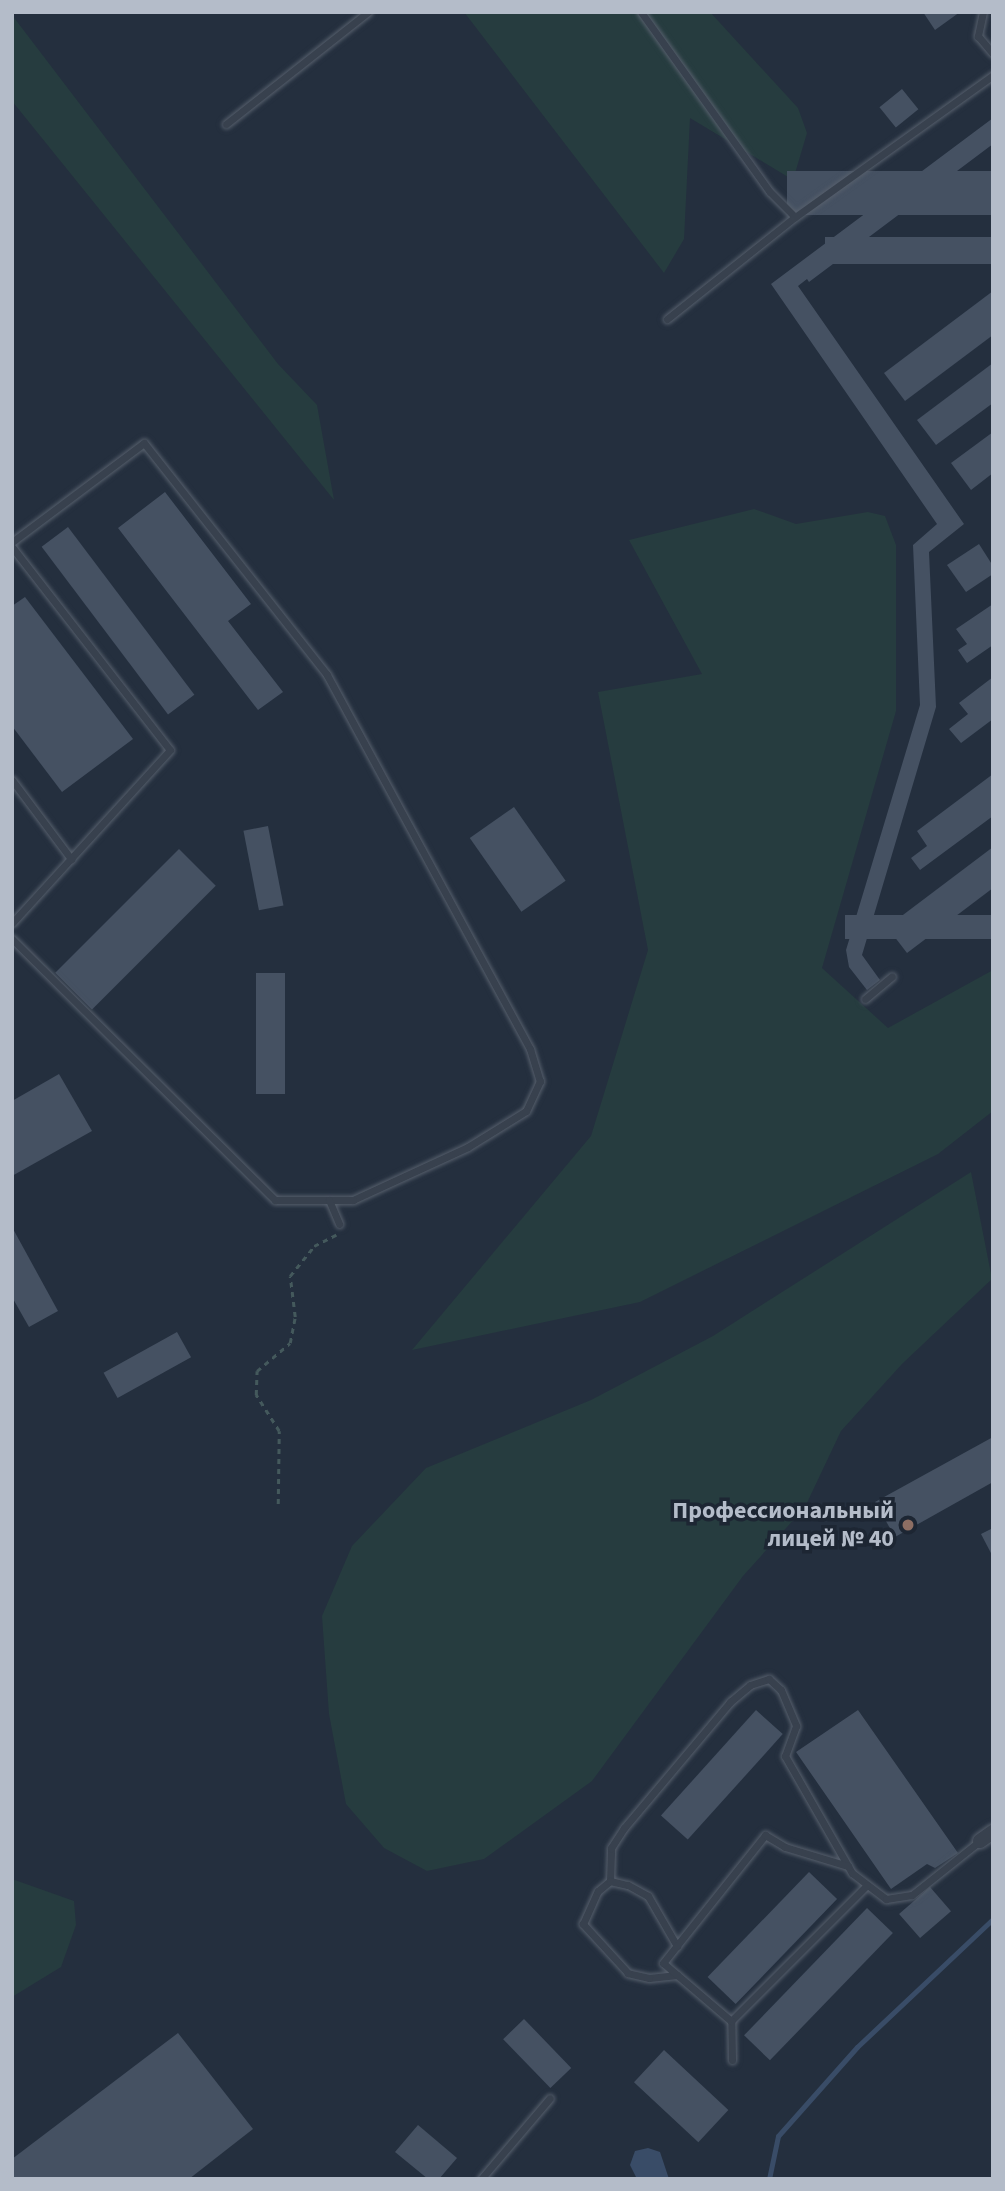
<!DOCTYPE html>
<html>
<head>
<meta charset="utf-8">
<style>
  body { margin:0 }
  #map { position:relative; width:1005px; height:2191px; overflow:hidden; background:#242f3e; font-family:"Source Sans 3",sans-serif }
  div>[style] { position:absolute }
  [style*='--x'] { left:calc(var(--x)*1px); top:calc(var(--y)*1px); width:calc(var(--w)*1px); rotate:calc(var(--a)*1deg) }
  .green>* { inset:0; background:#263c3f }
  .water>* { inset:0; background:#394c67 }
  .stream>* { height:5px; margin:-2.5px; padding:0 2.5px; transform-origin:2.5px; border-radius:2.5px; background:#394c67 }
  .building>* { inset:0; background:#455162; transform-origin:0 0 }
  .path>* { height:2.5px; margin-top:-1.25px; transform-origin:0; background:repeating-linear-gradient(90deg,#44595c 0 5px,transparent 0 10px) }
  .roads { filter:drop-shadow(0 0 2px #565f6c) drop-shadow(0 0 2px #565f6c) }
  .service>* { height:7px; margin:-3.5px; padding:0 3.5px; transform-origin:3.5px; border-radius:3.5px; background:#38414e }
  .minor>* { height:14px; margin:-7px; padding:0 7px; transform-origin:7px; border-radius:7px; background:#38414e }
  .dots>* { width:19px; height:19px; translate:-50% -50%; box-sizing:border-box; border:4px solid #1d2633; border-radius:50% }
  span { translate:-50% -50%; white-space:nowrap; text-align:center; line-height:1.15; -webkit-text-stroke:7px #1d2633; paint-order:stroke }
  .poi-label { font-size:24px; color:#b4bcc9; font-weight:700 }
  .right { translate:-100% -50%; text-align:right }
  .frame { position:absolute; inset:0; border:14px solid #b4bcc9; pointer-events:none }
</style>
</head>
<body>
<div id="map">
  <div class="green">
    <i style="clip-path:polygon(464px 12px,710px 12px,798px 108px,807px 133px,793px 180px,690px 118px,684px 239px,664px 273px)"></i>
    <i style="clip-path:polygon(12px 15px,278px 364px,317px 405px,334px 500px,12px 101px)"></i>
    <i style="clip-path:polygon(754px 509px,796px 524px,868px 512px,885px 516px,896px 545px,896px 711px,822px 968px,888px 1028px,993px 970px,993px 1111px,938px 1154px,640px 1302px,412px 1350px,591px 1136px,648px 950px,598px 692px,702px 674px,629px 540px)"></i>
    <i style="clip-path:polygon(971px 1172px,992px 1279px,902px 1364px,841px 1431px,805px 1507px,743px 1576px,592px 1781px,484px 1859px,427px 1871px,384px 1848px,346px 1804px,329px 1714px,322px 1616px,352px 1546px,426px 1468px,591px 1400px,713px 1336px)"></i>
    <i style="clip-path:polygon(12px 1879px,74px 1901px,76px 1925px,61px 1967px,12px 1997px)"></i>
  </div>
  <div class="water">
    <i style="clip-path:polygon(648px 2148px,660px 2152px,669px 2179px,637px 2179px,630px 2165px,635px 2151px)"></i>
  </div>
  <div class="stream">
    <i style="--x:769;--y:2179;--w:44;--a:-78.2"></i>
    <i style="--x:778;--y:2136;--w:119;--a:-48.4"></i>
    <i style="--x:857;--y:2047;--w:187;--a:-43.3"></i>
  </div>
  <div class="building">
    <i style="clip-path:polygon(923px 12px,960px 12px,935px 30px)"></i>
    <i style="left:902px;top:89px;width:26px;height:29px;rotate:51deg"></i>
    <i style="clip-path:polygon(993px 118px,993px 144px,809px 282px,807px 279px,798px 286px,964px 524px,929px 552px,936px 707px,862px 955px,880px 980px,867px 990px,849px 967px,846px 950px,920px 705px,913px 545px,937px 524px,771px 284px)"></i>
    <i style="left:993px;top:171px;width:44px;height:206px;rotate:90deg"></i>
    <i style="left:993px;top:237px;width:27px;height:168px;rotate:90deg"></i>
    <i style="clip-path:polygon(993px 291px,993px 335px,905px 401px,884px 373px)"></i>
    <i style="clip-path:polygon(993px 363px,993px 403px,936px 445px,917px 420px)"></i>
    <i style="clip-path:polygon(993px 432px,993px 473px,971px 490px,951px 463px)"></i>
    <i style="clip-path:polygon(165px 492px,251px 604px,228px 621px,283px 692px,258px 710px,118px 528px)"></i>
    <i style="left:68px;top:527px;width:210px;height:33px;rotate:53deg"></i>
    <i style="clip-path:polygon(979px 544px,993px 566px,993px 574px,966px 592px,947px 565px)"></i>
    <i style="clip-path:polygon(25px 597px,133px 739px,62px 792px,12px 726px,12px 606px)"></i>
    <i style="clip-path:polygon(993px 604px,993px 645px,967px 663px,958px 650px,967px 644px,956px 629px)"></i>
    <i style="clip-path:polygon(993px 677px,993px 719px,961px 743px,949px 729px,968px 714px,959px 703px)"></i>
    <i style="clip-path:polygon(993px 774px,993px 816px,920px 870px,911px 858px,927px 846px,917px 831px)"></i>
    <i style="left:514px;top:807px;width:90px;height:54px;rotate:55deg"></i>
    <i style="left:268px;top:826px;width:81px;height:25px;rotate:79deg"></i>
    <i style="clip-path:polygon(993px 847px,993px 888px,907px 953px,887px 927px)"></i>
    <i style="left:179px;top:849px;width:52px;height:175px;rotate:45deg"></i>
    <i style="left:993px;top:915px;width:24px;height:148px;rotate:90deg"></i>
    <i style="left:256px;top:973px;width:29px;height:121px"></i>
    <i style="clip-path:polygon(59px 1074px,92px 1131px,12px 1176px,12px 1101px)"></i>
    <i style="clip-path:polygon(12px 1227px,58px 1311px,29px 1327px,12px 1297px)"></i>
    <i style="left:177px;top:1332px;width:29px;height:84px;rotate:61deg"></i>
    <i style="clip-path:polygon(993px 1437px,993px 1482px,895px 1537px,875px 1502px)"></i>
    <i style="clip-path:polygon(993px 1528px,993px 1557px,981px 1534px)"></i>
    <i style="left:756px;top:1710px;width:36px;height:142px;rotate:42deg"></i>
    <i style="clip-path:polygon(858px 1710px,958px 1853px,935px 1868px,927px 1864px,891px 1889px,796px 1752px)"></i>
    <i style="left:809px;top:1872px;width:39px;height:146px;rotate:44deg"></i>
    <i style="left:930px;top:1887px;width:32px;height:41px;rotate:49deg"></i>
    <i style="left:867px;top:1908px;width:36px;height:177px;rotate:44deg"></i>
    <i style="left:524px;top:2019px;width:68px;height:29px;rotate:46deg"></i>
    <i style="clip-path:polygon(178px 2033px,253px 2129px,189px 2179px,12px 2179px,12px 2159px)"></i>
    <i style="left:664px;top:2050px;width:88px;height:44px;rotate:43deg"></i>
    <i style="clip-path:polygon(418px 2125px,457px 2158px,439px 2179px,428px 2179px,395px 2152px)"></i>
  </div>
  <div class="path">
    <i style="--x:278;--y:1504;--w:73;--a:-89.2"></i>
    <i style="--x:279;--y:1431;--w:43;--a:-122.6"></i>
    <i style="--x:256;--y:1395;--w:24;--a:-88"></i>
    <i style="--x:257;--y:1371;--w:43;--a:-40.3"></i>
    <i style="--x:290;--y:1343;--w:26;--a:-79"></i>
    <i style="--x:295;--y:1317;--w:41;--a:-97"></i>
    <i style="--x:290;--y:1276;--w:38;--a:-51"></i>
    <i style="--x:314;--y:1246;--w:25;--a:-27"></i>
  </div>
  <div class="roads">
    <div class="service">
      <i style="--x:641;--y:12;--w:221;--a:54.4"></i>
      <i style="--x:770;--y:192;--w:35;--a:45"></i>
      <i style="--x:983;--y:12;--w:25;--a:102"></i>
      <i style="--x:978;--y:36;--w:23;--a:50"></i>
      <i style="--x:226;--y:124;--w:181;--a:-38.3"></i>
      <i style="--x:667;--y:319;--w:164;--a:-38.6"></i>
      <i style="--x:795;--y:217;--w:244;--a:-35.6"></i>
      <i style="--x:12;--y:542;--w:165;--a:-36.9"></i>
      <i style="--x:144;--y:443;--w:295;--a:51.7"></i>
      <i style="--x:327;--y:675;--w:426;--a:61.5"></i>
      <i style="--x:530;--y:1049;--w:34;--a:73"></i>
      <i style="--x:540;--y:1081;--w:33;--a:115"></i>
      <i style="--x:526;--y:1111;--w:68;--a:148.2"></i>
      <i style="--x:468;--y:1147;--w:127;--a:155.3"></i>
      <i style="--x:353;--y:1200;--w:78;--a:180"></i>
      <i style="--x:275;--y:1200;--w:371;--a:-135.2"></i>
      <i style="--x:12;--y:547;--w:257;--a:52.1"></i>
      <i style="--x:170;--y:750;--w:234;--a:132.4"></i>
      <i style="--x:12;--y:780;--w:99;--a:53.2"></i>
      <i style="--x:865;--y:999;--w:35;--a:-40"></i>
      <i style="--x:329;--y:1200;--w:26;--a:67"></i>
      <i style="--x:610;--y:1881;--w:33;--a:-88"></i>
      <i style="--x:611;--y:1848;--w:24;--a:-57"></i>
      <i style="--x:624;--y:1828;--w:165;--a:-49.9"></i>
      <i style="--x:730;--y:1702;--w:26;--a:-40"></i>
      <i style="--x:750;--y:1685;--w:20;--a:-18"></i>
      <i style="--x:769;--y:1679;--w:16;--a:43"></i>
      <i style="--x:781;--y:1690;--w:39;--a:67"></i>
      <i style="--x:796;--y:1726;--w:32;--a:110"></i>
      <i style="--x:785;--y:1756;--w:135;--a:60.2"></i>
      <i style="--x:852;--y:1873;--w:43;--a:37.4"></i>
      <i style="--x:886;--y:1899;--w:26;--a:-9"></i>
      <i style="--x:912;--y:1895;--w:87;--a:-38.5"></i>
      <i style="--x:677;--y:1975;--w:28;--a:174"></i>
      <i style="--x:649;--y:1978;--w:22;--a:-167"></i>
      <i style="--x:628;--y:1973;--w:67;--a:-132.6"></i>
      <i style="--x:583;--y:1924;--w:36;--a:-66"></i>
      <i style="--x:598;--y:1891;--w:16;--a:-40"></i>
      <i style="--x:610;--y:1881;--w:18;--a:13"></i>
      <i style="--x:628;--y:1885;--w:23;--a:29"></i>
      <i style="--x:648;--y:1896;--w:58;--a:59.9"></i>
      <i style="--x:731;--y:2021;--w:192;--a:-45"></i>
      <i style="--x:732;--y:2060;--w:39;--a:-91"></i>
      <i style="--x:731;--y:2021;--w:89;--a:-139.5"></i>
      <i style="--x:663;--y:1963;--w:164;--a:-51.4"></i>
      <i style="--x:765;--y:1835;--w:23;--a:31"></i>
      <i style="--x:785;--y:1847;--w:66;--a:16.8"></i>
      <i style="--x:481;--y:2179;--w:106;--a:-49.6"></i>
    </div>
    <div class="minor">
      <i style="--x:980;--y:1841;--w:16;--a:-35"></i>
    </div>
  </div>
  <div class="dots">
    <i style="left:908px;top:1525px;background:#8d6e63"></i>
  </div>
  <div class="poi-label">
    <span class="right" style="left:894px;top:1525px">Профессиональный<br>лицей № 40</span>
  </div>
  <div class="frame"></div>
</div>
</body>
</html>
